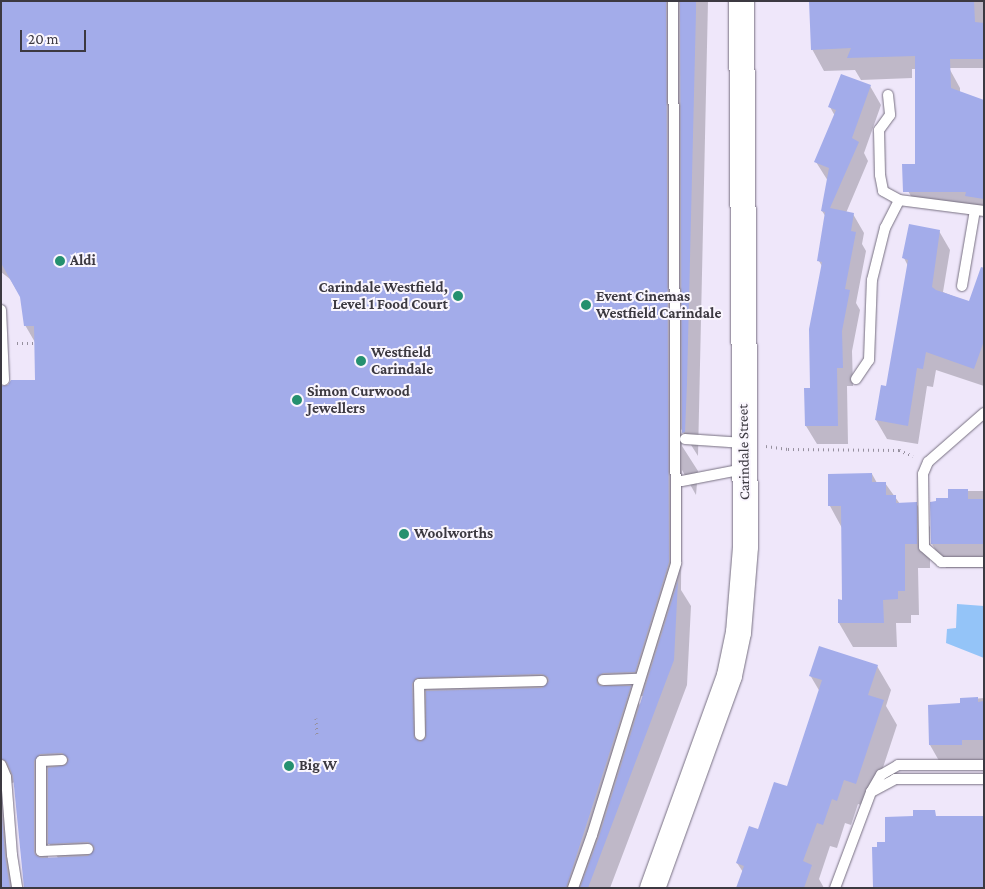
<!DOCTYPE html>
<html>
<head>
<meta charset="utf-8">
<style>
  body { margin:0 }
  #map { position:relative; width:985px; height:889px; overflow:hidden; background:#efe7fa; font-family:"Crimson Pro",serif }
  div>[style] { position:absolute }
  [style*='--x'] { left:calc(var(--x)*1px); top:calc(var(--y)*1px); width:calc(var(--w)*1px); rotate:calc(var(--a)*1deg) }
  .water>* { inset:0; background:#94c4f8 }
  .shadow>* { inset:0; background:#0003 }
  .building>* { inset:0; background:#a3acea }
  .path>* { height:3px; margin-top:-1.5px; transform-origin:0; background:repeating-linear-gradient(90deg,#96909e 0 1px,transparent 0 5px) }
  .roads { filter:drop-shadow(0 0 1px #777081) drop-shadow(0 0 1px #777081) }
  .service>* { height:10px; margin:-5px; padding:0 5px; transform-origin:5px; border-radius:5px; background:#fff }
  .tertiary>* { height:25px; margin:-12.5px; padding:0 12.5px; transform-origin:12.5px; border-radius:12.5px; background:#fff }
  .bridges { filter:drop-shadow(0 0 1px #777081) drop-shadow(0 0 1px #777081) }
  .service-bridge>* { height:10px; margin:-5px; padding:0 5px; transform-origin:5px; border-radius:5px; background:#fff }
  .dots>* { width:14px; height:14px; translate:-50% -50%; box-sizing:border-box; border:2px solid #faf6fe; border-radius:50% }
  span { translate:-50% -50%; white-space:nowrap; text-align:center; line-height:1.15; -webkit-text-stroke:4px #faf6fe; paint-order:stroke }
  .poi-label { font-size:15px; color:#3c3941; font-weight:700 }
  .left { translate:0 -50%; text-align:left }
  .right { translate:-100% -50%; text-align:right }
  .street-label { font-size:15px; color:#3c3941 }
  .frame { position:absolute; inset:0; border:2px solid #3c3941; pointer-events:none }
  .scale { position:absolute; left:20px; top:30px; width:66px; height:22px; box-sizing:border-box; border:2px solid #3c3941; border-top:0; padding-left:6px; font-size:15px; line-height:18px; white-space:nowrap; color:#3c3941; -webkit-text-stroke:4px #faf6fe; paint-order:stroke }
</style>
</head>
<body>
<div id="map">
  <div class="water">
    <i style="clip-path:polygon(957px 604px,984px 606px,984px 658px,946px 643px,947px 629px,956px 628px)"></i>
  </div>
  <div class="shadow">
    <i style="clip-path:polygon(evenodd,1px 1px,708px 1px,698px 456px,681px 429px,682px 446px,698px 471px,696px 495px,682px 470px,681px 590px,691px 606px,687px 685px,610px 888px,25px 888px,15px 782px,9px 784px,21px 888px,1px 888px,1px 387px,36px 381px,36px 344px,25px 325px,21px 297px,10px 279px,1px 272px,1px 1px,635px 696px,643px 696px,640px 705px,635px 696px,1px 1px,48px 842px,58px 858px,48px 859px,48px 842px)"></i>
    <i style="clip-path:polygon(810px 1px,984px 1px,984px 68px,949px 68px,960px 88px,960px 93px,983px 101px,984px 96px,984px 215px,915px 203px,904px 184px,916px 165px,916px 69px,912px 69px,912px 78px,861px 80px,855px 70px,824px 71px,812px 49px)"></i>
    <i style="clip-path:polygon(870px 86px,881px 105px,864px 153px,868px 161px,846px 213px,853px 214px,864px 233px,862px 244px,866px 251px,856px 303px,860px 310px,852px 351px,853px 386px,847px 386px,848px 444px,817px 444px,806px 426px,823px 268px,819px 261px,826px 217px,822px 211px,828px 181px,816px 162px,835px 116px,830px 107px)"></i>
    <i style="clip-path:polygon(939px 231px,950px 250px,943px 292px,970px 303px,984px 264px,984px 386px,936px 370px,933px 387px,927px 386px,918px 444px,887px 439px,876px 420px,888px 387px,908px 266px,904px 258px)"></i>
    <i style="clip-path:polygon(872px 474px,877px 483px,885px 483px,900px 504px,916px 503px,930px 527px,930px 568px,918px 568px,919px 615px,911px 615px,911px 623px,896px 623px,897px 647px,853px 647px,839px 623px,839px 601px,843px 601px,842px 528px,830px 506px,830px 475px)"></i>
    <i style="clip-path:polygon(949px 491px,984px 491px,984px 568px,946px 568px,932px 544px,949px 500px)"></i>
    <i style="clip-path:polygon(877px 666px,891px 690px,886px 706px,897px 725px,870px 807px,858px 804px,851px 825px,845px 823px,837px 848px,830px 846px,819px 879px,824px 888px,737px 888px,743px 872px,737px 863px,788px 788px,820px 692px,810px 675px)"></i>
    <i style="clip-path:polygon(984px 698px,984px 762px,942px 766px,930px 745px,962px 704px,961px 700px)"></i>
  </div>
  <div class="building">
    <i style="clip-path:polygon(evenodd,1px 1px,666px 1px,669px 562px,635px 672px,603px 673px,597px 677px,597px 683px,600px 686px,631px 686px,566px 888px,24px 888px,13px 776px,7px 762px,1px 758px,1px 386px,8px 385px,11px 380px,35px 380px,34px 326px,24px 326px,20px 297px,1px 263px,1px 1px,542px 674px,548px 677px,549px 681px,542px 688px,426px 691px,426px 738px,420px 742px,414px 738px,412px 684px,416px 678px,542px 674px,1px 1px,62px 753px,69px 759px,66px 765px,48px 768px,48px 844px,88px 842px,93px 845px,95px 849px,88px 856px,41px 858px,35px 855px,34px 851px,34px 761px,40px 754px,62px 753px)"></i>
    <i style="clip-path:polygon(680px 1px,696px 1px,696px 11px,687px 383px,685px 432px,682px 433px)"></i>
    <i style="clip-path:polygon(809px 1px,974px 1px,975px 22px,984px 23px,984px 59px,950px 59px,951px 88px,984px 100px,984px 199px,965px 196px,966px 192px,903px 192px,902px 164px,915px 164px,915px 56px,847px 58px,851px 48px,811px 50px)"></i>
    <i style="clip-path:polygon(841px 74px,871px 85px,852px 138px,859px 142px,830px 208px,854px 213px,851px 231px,856px 232px,845px 289px,850px 290px,842px 331px,843px 368px,837px 368px,838px 426px,805px 426px,804px 388px,810px 388px,809px 329px,822px 262px,817px 261px,825px 212px,821px 211px,829px 168px,814px 162px,836px 110px,828px 107px)"></i>
    <i style="clip-path:polygon(909px 224px,940px 230px,932px 287px,936px 290px,969px 301px,981px 267px,984px 268px,984px 341px,974px 369px,926px 352px,923px 369px,917px 368px,908px 426px,875px 420px,881px 385px,886px 386px,908px 260px,902px 258px)"></i>
    <i style="clip-path:polygon(872px 473px,872px 482px,886px 482px,886px 495px,896px 495px,896px 503px,917px 502px,917px 544px,905px 544px,905px 591px,898px 591px,898px 599px,883px 600px,884px 623px,838px 623px,838px 599px,842px 600px,841px 506px,828px 506px,828px 474px)"></i>
    <i style="clip-path:polygon(948px 489px,968px 489px,968px 499px,984px 499px,984px 544px,931px 544px,930px 502px,936px 501px,936px 498px,948px 498px)"></i>
    <i style="clip-path:polygon(678px 581px,674px 660px,588px 888px,580px 888px,599px 837px)"></i>
    <i style="clip-path:polygon(819px 646px,878px 665px,868px 695px,884px 700px,856px 784px,844px 780px,837px 801px,832px 799px,823px 825px,817px 823px,803px 861px,812px 865px,804px 888px,736px 888px,744px 866px,736px 863px,749px 826px,758px 829px,774px 782px,787px 786px,822px 680px,809px 676px)"></i>
    <i style="clip-path:polygon(978px 697px,978px 702px,984px 701px,984px 740px,962px 740px,962px 745px,929px 745px,928px 705px,960px 703px,960px 698px)"></i>
    <i style="clip-path:polygon(1px 805px,5px 856px,10px 888px,1px 888px)"></i>
    <i style="clip-path:polygon(913px 810px,935px 810px,936px 816px,984px 816px,984px 888px,873px 888px,872px 847px,877px 847px,877px 842px,885px 842px,885px 817px,913px 816px)"></i>
  </div>
  <div class="path">
    <i style="--x:17;--y:343;--w:17;--a:0"></i>
    <i style="--x:766;--y:446;--w:22;--a:8"></i>
    <i style="--x:788;--y:449;--w:111;--a:0.5"></i>
    <i style="--x:899;--y:450;--w:15;--a:23"></i>
    <i style="--x:316;--y:718;--w:17;--a:87"></i>
  </div>
  <div class="roads">
    <div class="service">
      <i style="--x:888;--y:95;--w:20;--a:84"></i>
      <i style="--x:890;--y:115;--w:19;--a:126"></i>
      <i style="--x:879;--y:130;--w:45;--a:88.7"></i>
      <i style="--x:880;--y:175;--w:16;--a:79"></i>
      <i style="--x:883;--y:191;--w:18;--a:29"></i>
      <i style="--x:899;--y:200;--w:86;--a:7.4"></i>
      <i style="--x:962;--y:286;--w:77;--a:-80.3"></i>
      <i style="--x:1;--y:310;--w:70;--a:87.5"></i>
      <i style="--x:856;--y:379;--w:23;--a:-56"></i>
      <i style="--x:869;--y:360;--w:80;--a:-87.9"></i>
      <i style="--x:872;--y:280;--w:54;--a:-76"></i>
      <i style="--x:885;--y:228;--w:31;--a:-63"></i>
      <i style="--x:984;--y:413;--w:74;--a:138.8"></i>
      <i style="--x:928;--y:462;--w:13;--a:113"></i>
      <i style="--x:923;--y:474;--w:73;--a:89.2"></i>
      <i style="--x:924;--y:547;--w:23;--a:41"></i>
      <i style="--x:941;--y:562;--w:43;--a:0"></i>
      <i style="--x:685;--y:439;--w:59;--a:3.9"></i>
      <i style="--x:682;--y:481;--w:63;--a:-11"></i>
      <i style="--x:603;--y:680;--w:37;--a:-2"></i>
      <i style="--x:420;--y:735;--w:51;--a:-91.1"></i>
      <i style="--x:419;--y:684;--w:123;--a:-1.4"></i>
      <i style="--x:1;--y:765;--w:13;--a:67"></i>
      <i style="--x:6;--y:777;--w:78;--a:85.6"></i>
      <i style="--x:12;--y:855;--w:33;--a:81"></i>
      <i style="--x:871;--y:792;--w:27;--a:-28"></i>
      <i style="--x:895;--y:779;--w:89;--a:0"></i>
      <i style="--x:573;--y:888;--w:56;--a:-70.3"></i>
      <i style="--x:592;--y:835;--w:285;--a:-72.8"></i>
      <i style="--x:676;--y:563;--w:562;--a:-90.31"></i>
      <i style="--x:835;--y:888;--w:103;--a:-69.4"></i>
      <i style="--x:871;--y:792;--w:20;--a:-60"></i>
      <i style="--x:881;--y:775;--w:20;--a:-30"></i>
      <i style="--x:898;--y:765;--w:86;--a:0"></i>
    </div>
    <div class="tertiary">
      <i style="--x:652;--y:888;--w:226;--a:-70.1"></i>
      <i style="--x:729;--y:675;--w:44;--a:-78.2"></i>
      <i style="--x:738;--y:632;--w:86;--a:-85.3"></i>
      <i style="--x:745;--y:546;--w:545;--a:-90.42"></i>
    </div>
  </div>
  <div class="bridges">
    <div class="service-bridge">
      <i style="--x:62;--y:760;--w:21;--a:177"></i>
      <i style="--x:41;--y:761;--w:90;--a:90"></i>
      <i style="--x:41;--y:851;--w:47;--a:-2.4"></i>
    </div>
  </div>
  <div class="dots">
    <i style="left:60px;top:261px;background:#25906f"></i>
    <i style="left:458px;top:296px;background:#25906f"></i>
    <i style="left:586px;top:305px;background:#25906f"></i>
    <i style="left:361px;top:361px;background:#25906f"></i>
    <i style="left:297px;top:400px;background:#25906f"></i>
    <i style="left:404px;top:534px;background:#25906f"></i>
    <i style="left:289px;top:766px;background:#25906f"></i>
  </div>
  <div class="poi-label">
    <span class="left" style="left:70px;top:261px">Aldi</span>
    <span class="right" style="left:448px;top:296px">Carindale Westfield,<br>Level 1 Food Court</span>
    <span class="left" style="left:596px;top:305px">Event Cinemas<br>Westfield Carindale</span>
    <span class="left" style="left:371px;top:361px">Westfield<br>Carindale</span>
    <span class="left" style="left:307px;top:400px">Simon Curwood<br>Jewellers</span>
    <span class="left" style="left:414px;top:534px">Woolworths</span>
    <span class="left" style="left:299px;top:766px">Big W</span>
  </div>
  <div class="street-label">
    <span style="left:744px;top:452px;rotate:-91deg">Carindale Street</span>
  </div>
  <div class="frame"></div>
  <div class="scale">20 m</div>
</div>
</body>
</html>
